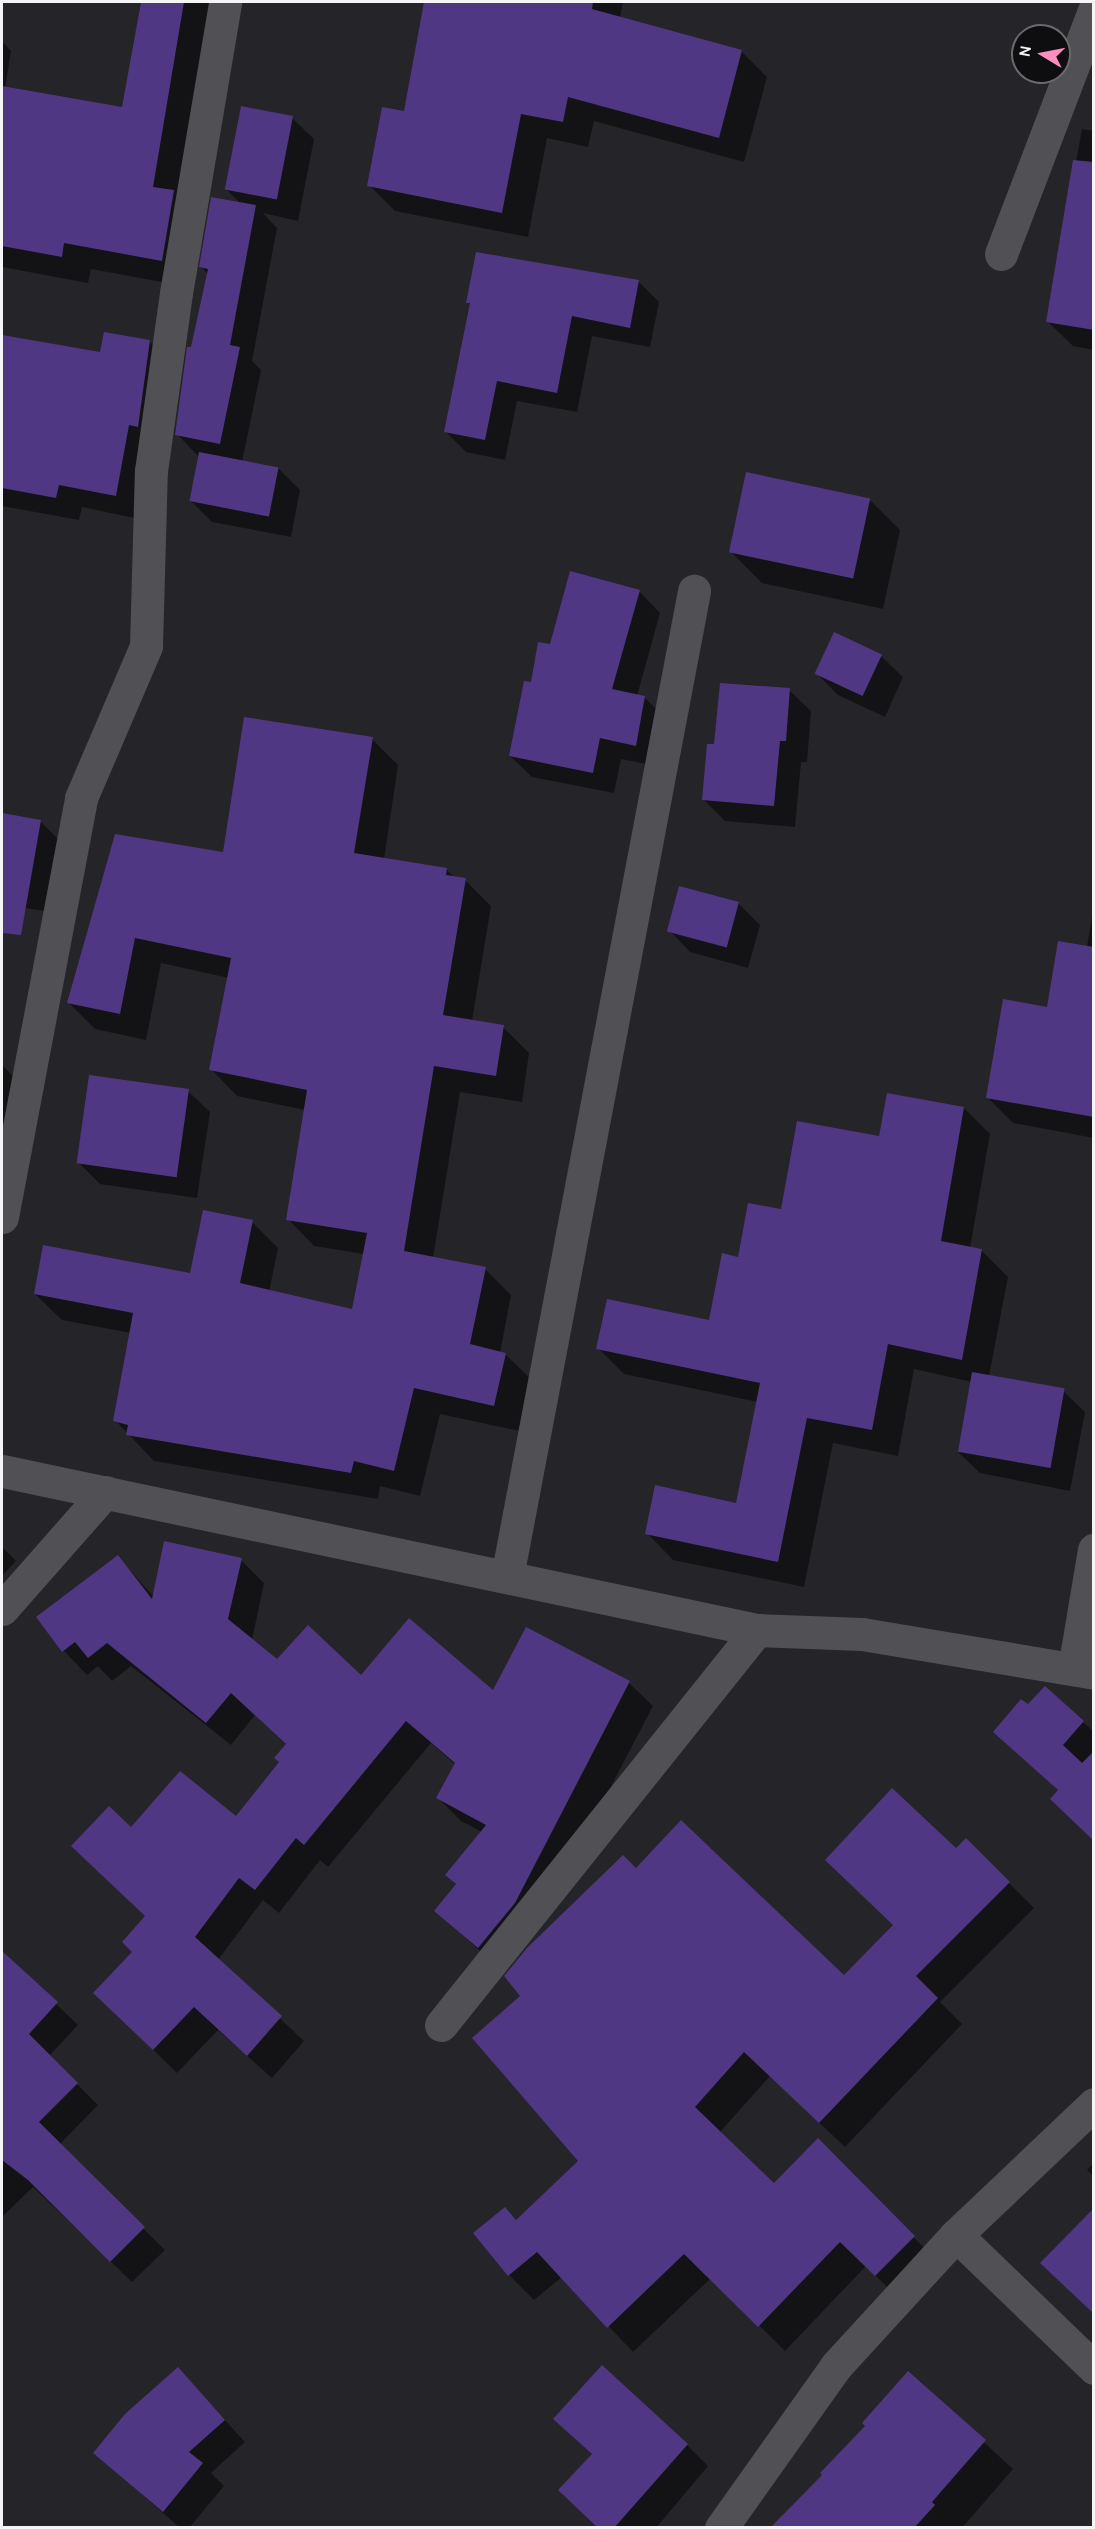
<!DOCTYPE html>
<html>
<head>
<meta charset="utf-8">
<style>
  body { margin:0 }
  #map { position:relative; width:1095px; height:2529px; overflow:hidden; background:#252428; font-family:Karla,sans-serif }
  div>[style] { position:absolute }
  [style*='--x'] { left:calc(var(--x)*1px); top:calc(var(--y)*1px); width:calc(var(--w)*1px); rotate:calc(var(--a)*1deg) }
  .shadow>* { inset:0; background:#0007 }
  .building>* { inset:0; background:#4f3783; transform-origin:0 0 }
  .minor>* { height:33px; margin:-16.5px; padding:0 16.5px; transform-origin:16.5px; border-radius:16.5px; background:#515055 }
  span { translate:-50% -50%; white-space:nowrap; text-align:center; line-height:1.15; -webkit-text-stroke:4.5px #0e0d0f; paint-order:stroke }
  .frame { position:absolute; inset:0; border:3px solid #f5f5f7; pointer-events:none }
  .north { position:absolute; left:1011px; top:24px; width:60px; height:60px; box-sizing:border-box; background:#0e0d0f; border:2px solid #6a6a6c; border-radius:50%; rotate:280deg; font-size:16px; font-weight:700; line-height:24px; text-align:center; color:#f5f5f7 }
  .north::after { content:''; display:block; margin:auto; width:21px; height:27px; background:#fd8ebf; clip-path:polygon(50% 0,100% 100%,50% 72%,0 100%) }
</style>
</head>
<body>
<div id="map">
  <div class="shadow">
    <i style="clip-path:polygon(141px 2px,228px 2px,189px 287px,91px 269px,88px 283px,2px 267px,2px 41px,11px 51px,5px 89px,123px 109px)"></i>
    <i style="clip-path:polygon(425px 2px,490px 2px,521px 7px,522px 2px,623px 2px,620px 18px,741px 51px,767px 77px,744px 162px,594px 121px,588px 147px,547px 138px,528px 237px,395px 211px,369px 185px,406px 113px)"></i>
    <i style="clip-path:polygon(292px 118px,314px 139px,298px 221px,263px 213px,277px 228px,252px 361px,261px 370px,242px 462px,278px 468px,300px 490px,291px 537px,212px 522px,191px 501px,199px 457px,177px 434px,208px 274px,201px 267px,241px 204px,226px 189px)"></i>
    <i style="clip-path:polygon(1082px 129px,1094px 131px,1094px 350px,1073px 346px,1047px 321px)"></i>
    <i style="clip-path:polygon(638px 281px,659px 302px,650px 347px,592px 336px,577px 412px,517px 401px,505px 460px,466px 452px,446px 432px,471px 305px,468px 302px)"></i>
    <i style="clip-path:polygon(2px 336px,102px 354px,150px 342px,173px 365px,139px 519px,82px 507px,79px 520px,2px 506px)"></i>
    <i style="clip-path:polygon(869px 499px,900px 530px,883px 609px,762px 583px,731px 552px)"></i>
    <i style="clip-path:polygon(639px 591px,660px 613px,637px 696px,644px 697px,666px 719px,657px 766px,621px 759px,614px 793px,532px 777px,510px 756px,532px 684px)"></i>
    <i style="clip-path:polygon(835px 634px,881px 656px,903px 677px,885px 717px,838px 695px,817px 674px)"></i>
    <i style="clip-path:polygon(789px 690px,811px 711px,807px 762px,801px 762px,795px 827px,725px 821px,703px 799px,716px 746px)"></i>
    <i style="clip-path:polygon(372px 739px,398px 765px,384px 859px,447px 870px,455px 878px,465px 880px,491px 906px,472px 1021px,503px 1027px,529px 1053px,522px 1102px,460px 1092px,433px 1258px,485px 1269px,511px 1295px,500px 1353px,505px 1354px,532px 1380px,520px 1431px,440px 1414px,420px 1496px,380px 1486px,378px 1499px,154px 1461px,115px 1420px,131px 1333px,62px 1320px,35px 1294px,191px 1275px,252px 1222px,278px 1248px,269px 1292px,353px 1311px,364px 1254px,314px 1246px,288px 1219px,305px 1110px,237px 1096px,211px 1069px,229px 978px,161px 963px,146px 1040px,95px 1029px,69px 1003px,116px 835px,224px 853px)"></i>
    <i style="clip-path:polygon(5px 815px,40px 821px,62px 843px,50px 912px,14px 906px,2px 893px,2px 835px)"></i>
    <i style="clip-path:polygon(738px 903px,760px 925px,748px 968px,690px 952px,669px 930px)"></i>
    <i style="clip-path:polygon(1094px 905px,1094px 1138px,1013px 1123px,988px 1098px,1087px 947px)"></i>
    <i style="clip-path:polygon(2px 1065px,15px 1078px,2px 1153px)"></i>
    <i style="clip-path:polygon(188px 1091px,210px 1112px,197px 1198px,100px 1184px,78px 1162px)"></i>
    <i style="clip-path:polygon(964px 1108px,990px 1134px,970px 1248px,982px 1251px,1008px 1277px,989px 1376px,1063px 1391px,1085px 1412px,1070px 1491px,980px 1473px,958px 1452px,972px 1382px,914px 1369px,898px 1456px,833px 1443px,804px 1587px,673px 1560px,647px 1533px,737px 1504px,758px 1402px,624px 1374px,598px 1348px,710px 1322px,739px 1258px,782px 1211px,880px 1137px)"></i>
    <i style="clip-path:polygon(2px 1547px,16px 1561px,2px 1576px)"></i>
    <i style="clip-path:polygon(118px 1557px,154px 1597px,241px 1560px,264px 1583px,252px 1640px,277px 1661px,361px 1677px,494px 1692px,527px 1629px,629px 1683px,653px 1706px,538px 1926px,502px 1971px,436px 1911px,457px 1886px,447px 1875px,482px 1832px,461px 1821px,438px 1798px,456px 1765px,431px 1743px,328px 1867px,320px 1860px,279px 1913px,263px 1900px,218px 1960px,304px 2041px,272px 2078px,218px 2030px,177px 2073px,119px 2016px,134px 1953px,146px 1917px,131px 1830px,237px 1818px,281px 1763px,287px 1745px,255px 1715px,231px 1745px,131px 1666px,112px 1681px,98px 1666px,87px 1675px,64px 1651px,38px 1617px)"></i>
    <i style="clip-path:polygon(1028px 1707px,1083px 1722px,1094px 1732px,1094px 1756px,1059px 1791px,995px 1732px)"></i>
    <i style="clip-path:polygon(966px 1840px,1034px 1908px,940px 2002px,962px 2024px,845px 2147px,770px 2076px,719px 2133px,774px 2186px,818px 2141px,939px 2263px,901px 2301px,866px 2266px,785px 2351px,711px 2278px,633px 2352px,562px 2277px,534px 2300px,509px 2275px,505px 2209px,517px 2221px,580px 2161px,522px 1996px,636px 1870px,844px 1977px,894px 1926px)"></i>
    <i style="clip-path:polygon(13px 1963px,78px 2025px,49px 2056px,98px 2105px,59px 2145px,165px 2250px,132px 2282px,33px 2187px,2px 2217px,2px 1975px)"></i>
    <i style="clip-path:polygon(1094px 2163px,1094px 2177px,1087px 2170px)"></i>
    <i style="clip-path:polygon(178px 2369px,245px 2442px,211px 2473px,224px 2486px,189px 2528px,180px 2528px,95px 2453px)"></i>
    <i style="clip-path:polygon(908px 2373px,1013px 2469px,962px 2528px,772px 2528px,824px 2475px,867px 2426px)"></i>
    <i style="clip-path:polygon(577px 2440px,687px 2445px,708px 2466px,656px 2528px,599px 2528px,593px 2455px)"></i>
  </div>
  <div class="building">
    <i style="clip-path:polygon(141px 2px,184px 2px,153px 187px,174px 190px,162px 261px,64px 243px,62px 257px,2px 246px,2px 86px,122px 107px)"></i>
    <i style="clip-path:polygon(424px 2px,593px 2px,592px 9px,742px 50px,719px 138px,568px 97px,563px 122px,521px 114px,502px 213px,367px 186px,382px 107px,404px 111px)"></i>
    <i style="left:241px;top:106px;width:53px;height:85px;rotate:11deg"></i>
    <i style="clip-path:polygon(1073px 160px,1094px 162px,1094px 330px,1046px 322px)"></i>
    <i style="clip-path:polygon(211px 197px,256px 205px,230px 345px,240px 347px,220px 444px,175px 435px,187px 347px,191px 347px,208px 269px,199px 267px)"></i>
    <i style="clip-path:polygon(476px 252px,639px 280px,630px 328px,572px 316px,557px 393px,497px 381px,485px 440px,444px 432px,470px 303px,466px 303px)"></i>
    <i style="clip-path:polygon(104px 332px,150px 340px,138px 427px,129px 425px,116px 496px,59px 485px,56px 498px,2px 488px,2px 335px,100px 352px)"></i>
    <i style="left:199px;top:452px;width:81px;height:50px;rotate:11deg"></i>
    <i style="left:746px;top:472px;width:127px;height:82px;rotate:12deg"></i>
    <i style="clip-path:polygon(570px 571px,640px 590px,612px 689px,645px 696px,636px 746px,600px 738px,593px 773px,509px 756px,524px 681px,531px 682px,538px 642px,550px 644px)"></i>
    <i style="left:834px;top:632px;width:53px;height:46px;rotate:25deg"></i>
    <i style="clip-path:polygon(720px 683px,790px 688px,786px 741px,780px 741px,774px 806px,702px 800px,707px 744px,714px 744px)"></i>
    <i style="clip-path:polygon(244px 717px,373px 737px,354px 853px,447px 868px,446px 875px,466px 878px,443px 1015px,504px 1025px,496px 1076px,434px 1066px,404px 1251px,486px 1267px,470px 1344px,506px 1353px,494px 1406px,414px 1388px,394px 1471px,354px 1461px,351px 1473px,126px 1435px,128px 1425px,113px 1421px,133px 1313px,34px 1294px,43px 1245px,190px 1273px,203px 1210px,253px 1220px,240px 1283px,352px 1309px,367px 1233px,286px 1220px,307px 1090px,209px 1070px,231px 958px,135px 938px,120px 1014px,67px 1003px,115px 834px,223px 852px)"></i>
    <i style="clip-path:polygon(2px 813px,41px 820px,21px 935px,2px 933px)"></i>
    <i style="left:679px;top:886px;width:62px;height:47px;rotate:15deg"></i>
    <i style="clip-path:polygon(1058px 941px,1094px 947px,1094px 1117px,986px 1098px,1003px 999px,1047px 1007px)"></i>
    <i style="left:89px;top:1075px;width:101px;height:89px;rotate:8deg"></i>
    <i style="clip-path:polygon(887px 1093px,964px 1107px,941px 1241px,982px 1249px,962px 1360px,888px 1344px,872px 1430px,807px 1418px,778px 1562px,645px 1534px,655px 1485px,736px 1503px,760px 1383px,596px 1349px,607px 1299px,709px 1320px,722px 1253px,738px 1257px,748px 1203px,781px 1209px,797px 1121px,879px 1136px)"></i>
    <i style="left:972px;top:1372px;width:94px;height:81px;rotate:10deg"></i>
    <i style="clip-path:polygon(164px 1541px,242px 1558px,228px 1619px,277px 1659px,308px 1625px,361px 1675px,409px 1618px,493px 1690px,526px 1627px,630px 1681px,515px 1903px,478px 1948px,434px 1911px,456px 1884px,445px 1875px,486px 1825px,436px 1798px,455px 1763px,406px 1721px,304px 1845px,296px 1838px,255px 1890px,239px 1878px,195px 1937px,282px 2016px,247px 2056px,194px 2007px,153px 2050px,93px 1993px,132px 1952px,122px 1942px,145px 1916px,71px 1846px,109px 1806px,131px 1827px,180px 1771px,236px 1816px,279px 1762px,274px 1758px,286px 1744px,231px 1693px,206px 1723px,107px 1643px,88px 1658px,75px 1642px,62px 1652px,36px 1617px,118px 1555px,152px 1599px)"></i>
    <i style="clip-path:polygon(1045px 1686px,1084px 1721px,1063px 1745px,1082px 1763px,1094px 1751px,1094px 1841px,1050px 1799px,1058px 1790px,993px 1732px,1021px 1699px,1028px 1704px)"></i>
    <i style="clip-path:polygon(892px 1788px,956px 1848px,966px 1838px,1010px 1882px,916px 1976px,938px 1998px,819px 2123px,744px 2052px,695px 2107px,774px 2183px,818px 2138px,915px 2236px,875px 2276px,840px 2242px,758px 2327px,684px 2254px,607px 2328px,537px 2252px,508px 2276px,473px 2233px,505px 2207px,516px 2220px,578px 2161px,472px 2038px,520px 1996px,504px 1976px,527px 1948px,623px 1855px,636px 1868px,681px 1820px,844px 1975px,893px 1925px,825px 1860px)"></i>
    <i style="clip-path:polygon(2px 1951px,58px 2002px,29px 2034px,78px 2083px,39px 2122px,145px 2227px,110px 2262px,28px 2180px,2px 2160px)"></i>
    <i style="clip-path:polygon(1094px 2208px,1094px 2314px,1040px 2263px)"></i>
    <i style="clip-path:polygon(602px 2365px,688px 2444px,614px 2528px,598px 2528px,558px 2490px,592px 2454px,553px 2419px)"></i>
    <i style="clip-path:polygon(178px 2367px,225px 2420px,189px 2452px,203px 2463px,163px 2512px,93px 2453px,125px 2414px)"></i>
    <i style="clip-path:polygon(908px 2371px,986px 2440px,932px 2502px,935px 2505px,914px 2528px,770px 2528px,822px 2475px,820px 2473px,865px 2426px,862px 2423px)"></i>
  </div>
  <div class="minor">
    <i style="--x:1001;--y:254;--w:260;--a:-69.1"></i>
    <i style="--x:2;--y:1217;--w:426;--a:-79.3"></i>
    <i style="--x:81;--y:798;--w:165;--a:-66.8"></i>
    <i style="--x:146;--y:646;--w:175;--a:-88.4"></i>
    <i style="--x:151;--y:471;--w:180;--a:-82"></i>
    <i style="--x:176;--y:293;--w:295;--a:-80.4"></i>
    <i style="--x:2;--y:1471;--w:772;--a:11.89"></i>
    <i style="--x:757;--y:1630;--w:105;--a:2.2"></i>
    <i style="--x:862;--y:1634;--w:235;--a:9.5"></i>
    <i style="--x:507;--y:1577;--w:1004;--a:-79.26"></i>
    <i style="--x:2;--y:1609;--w:156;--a:-48.6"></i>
    <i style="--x:1074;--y:1669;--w:121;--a:-80.5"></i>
    <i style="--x:441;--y:2025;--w:506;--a:-51.34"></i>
    <i style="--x:956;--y:2235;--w:192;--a:43.9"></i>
    <i style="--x:721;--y:2528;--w:199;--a:-54.6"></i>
    <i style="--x:836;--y:2366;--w:178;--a:-47.5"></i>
    <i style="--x:956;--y:2235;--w:190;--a:-43.5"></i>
  </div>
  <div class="frame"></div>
  <div class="north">N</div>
</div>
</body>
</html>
